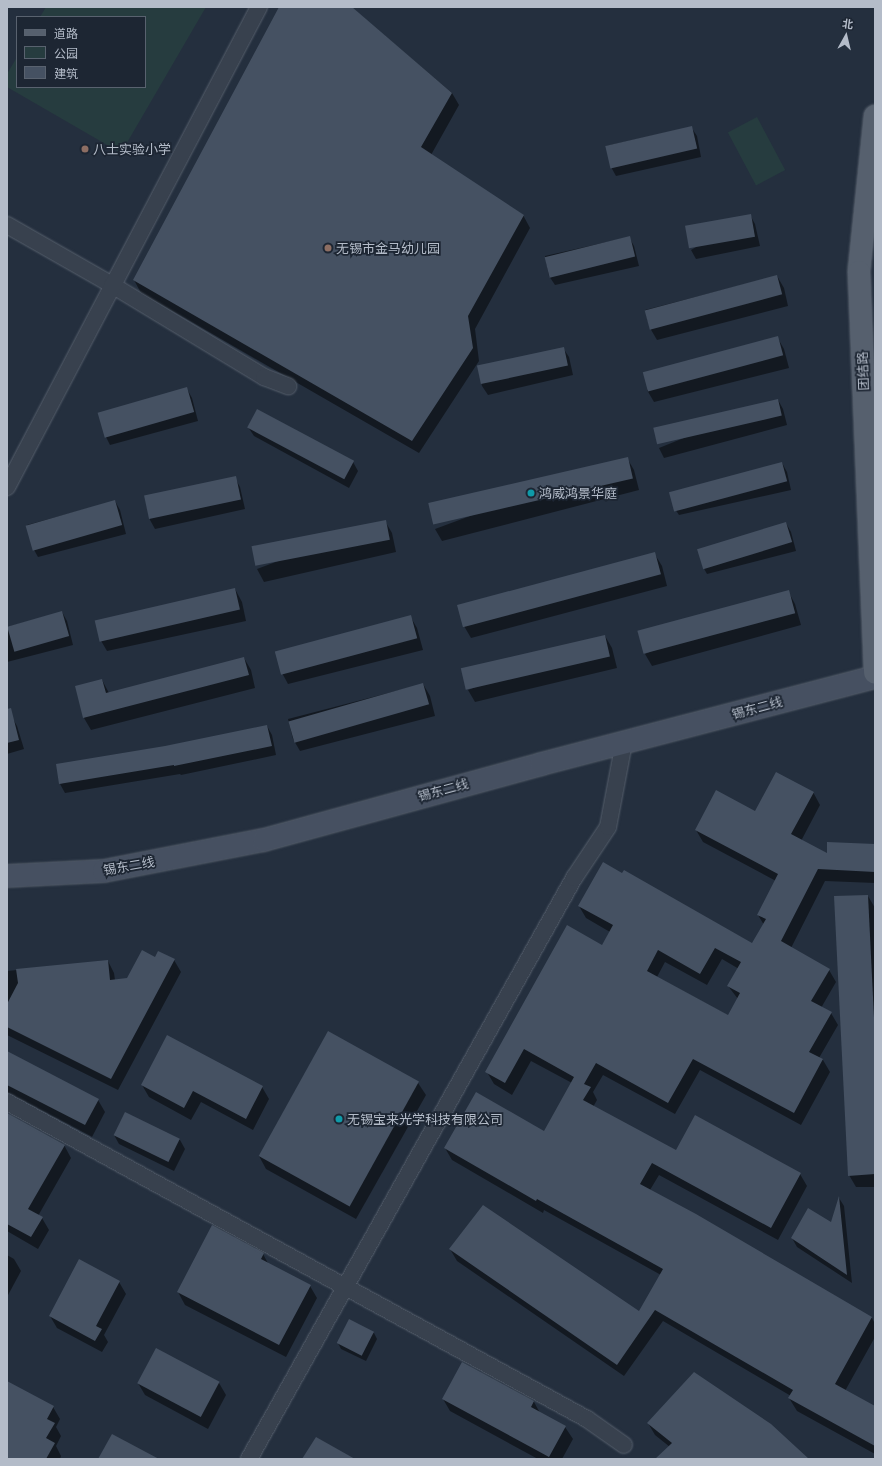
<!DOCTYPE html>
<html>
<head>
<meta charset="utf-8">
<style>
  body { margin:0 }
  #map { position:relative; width:882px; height:1466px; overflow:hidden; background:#242f3e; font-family:Cabin,"Noto Sans SC",sans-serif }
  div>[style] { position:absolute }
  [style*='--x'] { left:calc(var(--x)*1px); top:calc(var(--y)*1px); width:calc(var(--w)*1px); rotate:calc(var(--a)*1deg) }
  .green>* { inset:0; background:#263c3f; transform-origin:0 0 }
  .shadow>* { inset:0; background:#0007 }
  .building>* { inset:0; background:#455162; transform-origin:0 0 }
  .roads { filter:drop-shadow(0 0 1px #565f6c) drop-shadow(0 0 1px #565f6c) }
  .minor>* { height:16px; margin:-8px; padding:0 8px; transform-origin:8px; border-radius:8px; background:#38414e }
  .secondary>* { height:22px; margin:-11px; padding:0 11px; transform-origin:11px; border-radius:11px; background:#465061 }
  .primary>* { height:22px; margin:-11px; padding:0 11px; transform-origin:11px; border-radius:11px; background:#56606e }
  .dots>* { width:11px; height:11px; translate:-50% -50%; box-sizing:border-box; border:2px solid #1d2633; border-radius:50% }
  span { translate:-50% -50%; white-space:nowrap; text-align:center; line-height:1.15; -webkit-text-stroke:3.5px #1d2633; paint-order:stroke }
  .poi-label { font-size:13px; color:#b4bcc9 }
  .left { translate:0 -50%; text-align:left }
  .street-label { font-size:13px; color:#b4bcc9 }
  .frame { position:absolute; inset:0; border:8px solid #b4bcc9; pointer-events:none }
  .legend { position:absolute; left:16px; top:16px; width:130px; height:72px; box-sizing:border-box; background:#1d2633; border:1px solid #59626f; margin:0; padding:5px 7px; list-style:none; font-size:12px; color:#b4bcc9 }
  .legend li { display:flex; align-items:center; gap:8px; height:20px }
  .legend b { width:20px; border:1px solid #59626f }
  .north { position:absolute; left:826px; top:16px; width:40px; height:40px; -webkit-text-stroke:3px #1d2633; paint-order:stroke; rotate:8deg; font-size:11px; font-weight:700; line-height:16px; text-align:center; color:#b4bcc9 }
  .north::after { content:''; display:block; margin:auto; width:14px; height:18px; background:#b4bcc9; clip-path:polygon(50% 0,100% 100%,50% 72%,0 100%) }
</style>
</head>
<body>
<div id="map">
  <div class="green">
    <i style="clip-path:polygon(46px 7px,206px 7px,121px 153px,7px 87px,7px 74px,17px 57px,17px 87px,145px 87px,145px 17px,40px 17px)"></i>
    <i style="left:757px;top:117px;width:60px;height:33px;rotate:62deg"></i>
  </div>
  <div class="shadow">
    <i style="clip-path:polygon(280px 7px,351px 7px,452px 93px,459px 105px,431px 155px,523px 215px,530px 228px,475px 329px,479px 361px,419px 453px,141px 293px,134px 280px)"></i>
    <i style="clip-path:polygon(691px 127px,697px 136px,701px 157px,616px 176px,611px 167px,606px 146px)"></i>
    <i style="clip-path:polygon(750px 215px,755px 224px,760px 246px,696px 259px,691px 250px)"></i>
    <i style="clip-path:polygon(629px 237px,634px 246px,639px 266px,555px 285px,549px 276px,545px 256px)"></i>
    <i style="clip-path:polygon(777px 276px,784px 288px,788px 306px,657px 340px,650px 328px,645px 310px)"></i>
    <i style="clip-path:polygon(777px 337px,784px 349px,789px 368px,654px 402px,647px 390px)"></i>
    <i style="clip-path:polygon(563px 348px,569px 357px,573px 375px,488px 395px,482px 386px,478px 368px)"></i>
    <i style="clip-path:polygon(187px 389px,192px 398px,198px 421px,110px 445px,105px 435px)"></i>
    <i style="clip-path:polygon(778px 400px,783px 409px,787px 425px,664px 458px,659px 448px)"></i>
    <i style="clip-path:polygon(248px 427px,353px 462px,358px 471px,349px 488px,254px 436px)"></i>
    <i style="clip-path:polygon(627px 458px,634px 470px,639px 490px,442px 541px,435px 529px)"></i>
    <i style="clip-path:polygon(782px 463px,787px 472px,791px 490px,679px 515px,673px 506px)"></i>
    <i style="clip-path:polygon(235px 478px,240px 487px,245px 509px,155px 529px,150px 520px,145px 498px)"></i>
    <i style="clip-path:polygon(115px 501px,120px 510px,126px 534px,38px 557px,33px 548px,27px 525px)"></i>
    <i style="clip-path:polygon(385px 521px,392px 533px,396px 552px,264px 582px,257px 569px)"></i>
    <i style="clip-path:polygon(786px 523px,791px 532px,796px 551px,707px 574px,702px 565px)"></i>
    <i style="clip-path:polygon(654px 553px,662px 566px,667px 586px,471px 638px,464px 626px)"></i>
    <i style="clip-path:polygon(235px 589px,242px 602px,246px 621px,107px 651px,100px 639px)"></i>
    <i style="clip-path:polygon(788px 591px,795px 604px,801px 625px,652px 666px,645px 654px)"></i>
    <i style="clip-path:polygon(62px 612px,67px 621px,73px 645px,7px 662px,7px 627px)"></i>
    <i style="clip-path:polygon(410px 616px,417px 628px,423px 650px,288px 684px,281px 671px)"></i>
    <i style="clip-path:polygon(605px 636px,612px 648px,617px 668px,475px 702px,468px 690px)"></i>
    <i style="clip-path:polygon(244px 658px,251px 670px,255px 688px,91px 730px,84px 718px,102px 680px,109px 693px)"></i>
    <i style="clip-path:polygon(423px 684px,430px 696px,435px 716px,300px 751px,293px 739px,288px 719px)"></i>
    <i style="clip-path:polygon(12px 717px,17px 726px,24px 749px,7px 754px,7px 718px)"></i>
    <i style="clip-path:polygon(267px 726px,272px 735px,276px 755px,181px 775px,180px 774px,65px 793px,60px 784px,165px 747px)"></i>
    <i style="clip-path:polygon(evenodd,813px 792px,820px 805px,801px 841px,828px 854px,875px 845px,875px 883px,825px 881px,791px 948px,829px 970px,836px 982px,821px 1008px,831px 1013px,838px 1025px,819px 1058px,823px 1060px,830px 1072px,801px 1125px,700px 1070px,675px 1114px,603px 1075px,593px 1092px,597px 1100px,593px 1107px,676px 1151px,800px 1174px,807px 1186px,778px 1240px,659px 1175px,650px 1190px,872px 1318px,875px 1324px,875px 1337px,845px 1391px,875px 1407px,875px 1454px,797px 1411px,789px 1398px,791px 1396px,663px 1321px,624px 1376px,457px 1261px,450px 1249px,639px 1312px,661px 1275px,544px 1210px,543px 1213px,452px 1160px,445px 1148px,545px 1133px,572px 1083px,531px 1061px,512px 1095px,494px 1084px,487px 1072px,602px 946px,610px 932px,586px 918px,579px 906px,752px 945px,764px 925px,758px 915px,776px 881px,703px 842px,696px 830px,756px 813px,813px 792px,722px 959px,739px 969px,728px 986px,738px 999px,729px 1016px,657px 977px,665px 962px,707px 985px,722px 959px)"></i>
    <i style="clip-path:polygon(868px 896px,875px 908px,875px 1187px,856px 1187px,849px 1175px)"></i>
    <i style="clip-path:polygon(156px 959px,174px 960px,181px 972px,118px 1090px,7px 1035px,7px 971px,108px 961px,114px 973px,115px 980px,127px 979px)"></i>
    <i style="clip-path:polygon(7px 1052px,98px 1100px,105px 1112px,92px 1137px,7px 1092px)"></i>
    <i style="clip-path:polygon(418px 1083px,426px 1095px,356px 1219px,266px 1169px,259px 1156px)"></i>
    <i style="clip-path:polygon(142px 1085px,262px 1087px,269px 1099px,253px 1130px,201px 1102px,191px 1120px,149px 1097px)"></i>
    <i style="clip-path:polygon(7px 1114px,64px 1145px,71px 1158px,38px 1216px,42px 1218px,49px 1230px,38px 1249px,7px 1231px)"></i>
    <i style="clip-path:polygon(114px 1135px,180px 1140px,185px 1149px,174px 1171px,119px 1144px)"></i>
    <i style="clip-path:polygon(839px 1198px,844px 1206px,852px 1283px,797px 1247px,792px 1238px,832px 1224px)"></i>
    <i style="clip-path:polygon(263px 1254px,269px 1265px,310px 1286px,317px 1298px,286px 1357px,185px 1305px,178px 1292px)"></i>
    <i style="clip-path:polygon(7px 1255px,14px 1259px,21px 1271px,7px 1297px)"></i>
    <i style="clip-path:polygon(119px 1282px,126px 1294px,104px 1335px,108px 1342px,102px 1352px,57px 1328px,50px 1316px)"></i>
    <i style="clip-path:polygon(374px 1333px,377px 1339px,366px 1361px,341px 1349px,338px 1343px)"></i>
    <i style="clip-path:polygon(463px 1363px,534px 1402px,540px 1413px,565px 1427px,573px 1439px,562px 1459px,538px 1459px,450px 1411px,443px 1399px)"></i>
    <i style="clip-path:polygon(7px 1382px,53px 1407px,60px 1419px,56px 1427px,61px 1436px,56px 1446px,61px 1456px,60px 1459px,7px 1459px)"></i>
    <i style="clip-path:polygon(138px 1383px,219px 1383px,226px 1395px,208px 1429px,145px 1395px)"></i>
    <i style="clip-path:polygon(648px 1423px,808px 1459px,656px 1459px,670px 1447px,655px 1435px)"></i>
  </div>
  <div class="building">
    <i style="clip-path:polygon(279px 7px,352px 7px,452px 93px,421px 147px,524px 215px,468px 316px,473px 348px,412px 441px,133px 280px)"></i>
    <i style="left:692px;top:126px;width:23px;height:89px;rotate:77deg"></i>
    <i style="left:751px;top:214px;width:23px;height:67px;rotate:80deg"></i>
    <i style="left:630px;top:236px;width:21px;height:88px;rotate:76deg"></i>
    <i style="left:777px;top:275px;width:20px;height:137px;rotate:75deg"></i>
    <i style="left:778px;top:336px;width:20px;height:140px;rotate:75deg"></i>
    <i style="left:564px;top:347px;width:19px;height:89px;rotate:78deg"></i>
    <i style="left:187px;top:387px;width:26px;height:93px;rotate:74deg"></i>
    <i style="left:778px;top:399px;width:17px;height:128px;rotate:77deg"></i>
    <i style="left:257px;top:409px;width:110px;height:21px;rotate:28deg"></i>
    <i style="left:628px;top:457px;width:22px;height:205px;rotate:77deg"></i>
    <i style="left:782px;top:462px;width:20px;height:117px;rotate:75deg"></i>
    <i style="left:236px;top:476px;width:24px;height:94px;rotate:78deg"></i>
    <i style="left:115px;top:500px;width:26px;height:93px;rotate:74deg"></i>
    <i style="left:386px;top:520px;width:20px;height:137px;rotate:79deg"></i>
    <i style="left:786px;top:522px;width:21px;height:93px;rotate:73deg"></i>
    <i style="left:655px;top:552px;width:23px;height:205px;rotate:75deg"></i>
    <i style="left:235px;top:588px;width:22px;height:144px;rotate:77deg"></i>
    <i style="left:789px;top:590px;width:24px;height:157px;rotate:75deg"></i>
    <i style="left:62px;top:611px;width:26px;height:57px;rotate:74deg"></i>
    <i style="left:411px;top:615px;width:24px;height:141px;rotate:75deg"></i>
    <i style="left:605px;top:635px;width:22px;height:148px;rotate:77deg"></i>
    <i style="clip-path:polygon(244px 657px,249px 675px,83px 718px,75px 686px,102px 679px,106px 693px)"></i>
    <i style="left:423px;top:683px;width:22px;height:140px;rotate:74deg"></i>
    <i style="clip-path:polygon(11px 708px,19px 740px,7px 743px,7px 709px)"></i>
    <i style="clip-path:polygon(267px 725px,272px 746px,174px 766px,174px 765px,59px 784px,56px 764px,165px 746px)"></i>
    <i style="clip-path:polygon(evenodd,776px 772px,814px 792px,791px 834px,827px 853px,827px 842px,875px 844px,875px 872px,818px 869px,781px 941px,830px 969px,811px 1001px,832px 1012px,809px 1052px,823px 1059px,794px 1113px,693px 1059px,668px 1103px,596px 1063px,584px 1084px,591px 1087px,583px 1100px,676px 1150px,695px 1115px,801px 1173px,771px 1228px,652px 1163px,640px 1184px,696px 1214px,872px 1317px,835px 1384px,875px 1406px,875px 1446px,788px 1398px,793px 1390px,655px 1310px,617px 1365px,449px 1249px,483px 1205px,639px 1311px,663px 1269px,537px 1199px,536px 1201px,444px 1148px,476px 1092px,544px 1131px,574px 1077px,524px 1049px,505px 1083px,485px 1072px,567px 925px,602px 945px,613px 925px,578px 906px,603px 862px,622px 873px,624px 870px,752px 943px,766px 919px,757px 915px,778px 874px,695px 830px,716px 790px,755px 811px,776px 772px,715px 948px,741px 962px,727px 986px,740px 993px,728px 1015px,647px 971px,658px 950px,700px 974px,715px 948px)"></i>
    <i style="clip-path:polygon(868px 895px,875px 1038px,875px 1174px,848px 1176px,834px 896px)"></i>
    <i style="clip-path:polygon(142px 950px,155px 957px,158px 951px,175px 959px,111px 1079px,7px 1027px,7px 1004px,18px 983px,16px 969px,108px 960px,110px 980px,127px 978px)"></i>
    <i style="left:328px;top:1031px;width:104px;height:143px;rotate:29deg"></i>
    <i style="clip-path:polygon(167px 1035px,263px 1086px,246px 1119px,193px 1091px,184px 1108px,141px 1085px)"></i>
    <i style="clip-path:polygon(7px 1051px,99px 1099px,85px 1125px,7px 1085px)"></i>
    <i style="left:125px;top:1112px;width:61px;height:26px;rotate:26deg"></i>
    <i style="clip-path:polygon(7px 1113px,65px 1145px,28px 1209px,43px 1217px,31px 1237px,7px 1224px)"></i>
    <i style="clip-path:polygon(839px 1196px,847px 1275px,791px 1238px,808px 1208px,831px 1222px)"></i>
    <i style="clip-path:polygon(212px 1225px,264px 1253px,261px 1259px,311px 1285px,279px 1345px,177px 1292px)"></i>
    <i style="clip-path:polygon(79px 1259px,120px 1281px,96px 1326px,102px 1329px,95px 1341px,49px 1316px)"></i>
    <i style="left:349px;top:1319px;width:28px;height:27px;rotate:27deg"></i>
    <i style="left:156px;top:1348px;width:72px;height:40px;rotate:28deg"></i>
    <i style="clip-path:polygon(462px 1362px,534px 1401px,531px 1407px,566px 1426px,549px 1457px,442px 1399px)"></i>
    <i style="clip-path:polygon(694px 1372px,771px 1424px,809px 1459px,655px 1459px,672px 1443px,647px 1423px)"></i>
    <i style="clip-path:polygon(7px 1381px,54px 1406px,47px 1419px,55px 1423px,46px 1438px,55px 1443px,46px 1459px,7px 1459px)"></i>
    <i style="clip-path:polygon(112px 1434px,159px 1459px,98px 1459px)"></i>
    <i style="clip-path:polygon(316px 1437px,355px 1459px,302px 1459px)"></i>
  </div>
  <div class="roads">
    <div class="minor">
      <i style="--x:7;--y:225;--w:121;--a:29.7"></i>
      <i style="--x:112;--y:285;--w:178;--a:31.2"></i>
      <i style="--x:264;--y:377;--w:26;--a:21"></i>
      <i style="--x:7;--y:487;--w:542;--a:-62.3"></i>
      <i style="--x:7;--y:1102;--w:661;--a:28.66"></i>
      <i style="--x:587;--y:1419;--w:45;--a:35.1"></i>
      <i style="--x:249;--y:1459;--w:666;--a:-60.78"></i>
      <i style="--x:574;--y:878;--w:61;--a:-56.3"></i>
      <i style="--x:608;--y:827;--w:86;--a:-79.3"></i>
    </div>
    <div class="secondary">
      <i style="--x:7;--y:876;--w:97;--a:-3"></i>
      <i style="--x:104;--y:871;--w:163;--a:-11"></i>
      <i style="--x:264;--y:840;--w:287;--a:-15.3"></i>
      <i style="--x:541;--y:764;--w:345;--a:-14.6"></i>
    </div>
    <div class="primary">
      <i style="--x:875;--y:116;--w:157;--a:95.9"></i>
      <i style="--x:859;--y:272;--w:401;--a:87.7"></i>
    </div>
  </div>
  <div class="dots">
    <i style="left:85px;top:149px;background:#8d6e63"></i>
    <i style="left:328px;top:248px;background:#8d6e63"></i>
    <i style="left:531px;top:493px;background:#0f9aa8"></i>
    <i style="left:339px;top:1119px;background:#0f9aa8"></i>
  </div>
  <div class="poi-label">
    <span class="left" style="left:93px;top:149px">八士实验小学</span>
    <span class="left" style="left:336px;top:248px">无锡市金马幼儿园</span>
    <span class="left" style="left:539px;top:493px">鸿威鸿景华庭</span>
    <span class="left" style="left:347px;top:1119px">无锡宝来光学科技有限公司</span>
  </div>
  <div class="street-label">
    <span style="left:863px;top:371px;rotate:-92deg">团结路</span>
    <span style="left:757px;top:708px;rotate:-15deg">锡东二线</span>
    <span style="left:443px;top:790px;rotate:-15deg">锡东二线</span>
    <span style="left:129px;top:866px;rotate:-10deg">锡东二线</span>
  </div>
  <div class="frame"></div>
  <ul class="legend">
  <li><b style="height:5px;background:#56606e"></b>道路</li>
  <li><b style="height:11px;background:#263c3f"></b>公园</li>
  <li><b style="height:11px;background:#455162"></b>建筑</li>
  </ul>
  <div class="north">北</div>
</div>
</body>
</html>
